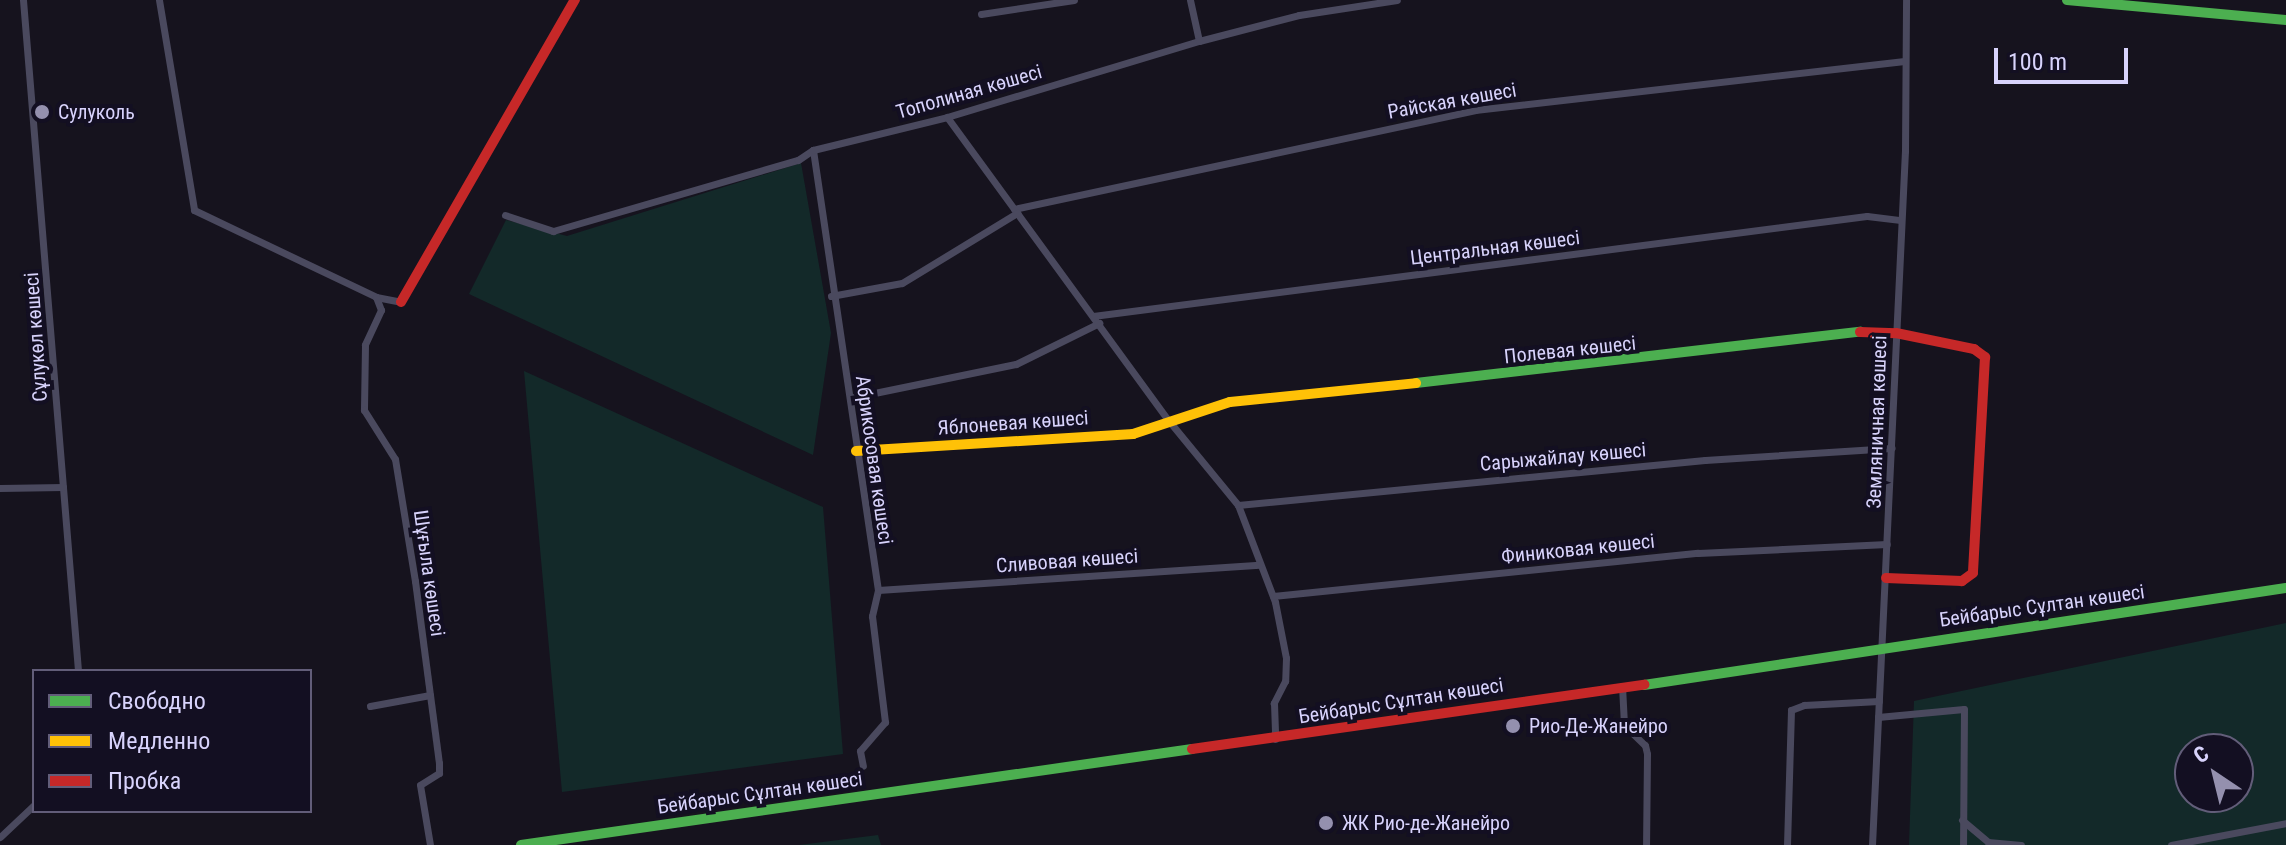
<!DOCTYPE html>
<html>
<head>
<meta charset="utf-8">
<style>
  body { margin:0 }
  #map { position:relative; width:2286px; height:845px; overflow:hidden; background:#16131e; font-family:"Roboto Condensed",sans-serif }
  div>[style] { position:absolute }
  [style*='--x'] { left:calc(var(--x)*1px); top:calc(var(--y)*1px); width:calc(var(--w)*1px); rotate:calc(var(--a)*1deg) }
  .green>* { inset:0; background:#132929 }
  .street>* { height:7px; margin:-3.5px; padding:0 3.5px; transform-origin:3.5px; border-radius:3.5px; background:#4a495e }
  .fast>* { height:10px; margin:-5px; padding:0 5px; transform-origin:5px; border-radius:5px; background:#4caf50 }
  .slow>* { height:10px; margin:-5px; padding:0 5px; transform-origin:5px; border-radius:5px; background:#ffc107 }
  .jam>* { height:10px; margin:-5px; padding:0 5px; transform-origin:5px; border-radius:5px; background:#c62828 }
  .dots>* { width:22px; height:22px; translate:-50% -50%; box-sizing:border-box; border:4px solid #130f22; border-radius:50% }
  span { translate:-50% -50%; white-space:nowrap; text-align:center; line-height:1.15; -webkit-text-stroke:8px #130f22; paint-order:stroke }
  .street-label { font-size:20px; color:#d8d3fc }
  .poi-label { font-size:20px; color:#d8d3fc }
  .left { translate:0 -50%; text-align:left }
  .legend { position:absolute; left:32px; top:669px; width:280px; height:144px; box-sizing:border-box; background:#130f22; border:2px solid #625d79; margin:0; padding:10px 14px; list-style:none; font-size:24px; color:#d8d3fc }
  .legend li { display:flex; align-items:center; gap:16px; height:40px }
  .legend b { width:40px; border:2px solid #625d79 }
  .north { position:absolute; left:2174px; top:733px; width:80px; height:80px; box-sizing:border-box; background:#130f22; border:2px solid #625d79; border-radius:50%; rotate:325deg; font-size:22px; font-weight:700; line-height:32px; text-align:center; color:#d8d3fc }
  .north::after { content:''; display:block; margin:auto; width:28px; height:36px; background:#9490ae; clip-path:polygon(50% 0,100% 100%,50% 72%,0 100%) }
  .scale { position:absolute; left:1994px; top:48px; width:134px; height:36px; box-sizing:border-box; border:4px solid #d8d3fc; border-top:0; padding-left:10px; font-size:24px; line-height:28px; white-space:nowrap; color:#d8d3fc; -webkit-text-stroke:6px #130f22; paint-order:stroke }
</style>
</head>
<body>
<div id="map">
  <div class="green">
    <i style="clip-path:polygon(801px 163px,831px 333px,813px 455px,469px 294px,506px 220px,567px 236px)"></i>
    <i style="clip-path:polygon(524px 371px,823px 507px,843px 754px,562px 792px)"></i>
    <i style="clip-path:polygon(evenodd,2286px 623px,2286px 845px,1909px 845px,1914px 701px,2286px 623px,2190px 749px,2238px 749px,2238px 797px,2190px 797px,2190px 749px)"></i>
    <i style="clip-path:polygon(878px 835px,881px 845px,799px 845px)"></i>
  </div>
  <div class="street">
    <i style="--x:23;--y:0;--w:673;--a:85.31"></i>
    <i style="--x:159;--y:0;--w:213;--a:80.5"></i>
    <i style="--x:194;--y:210;--w:202;--a:25.5"></i>
    <i style="--x:376;--y:297;--w:25;--a:11"></i>
    <i style="--x:1190;--y:0;--w:42;--a:77.6"></i>
    <i style="--x:981;--y:14;--w:94;--a:-8.6"></i>
    <i style="--x:947;--y:117;--w:376;--a:53.9"></i>
    <i style="--x:1169;--y:421;--w:109;--a:50.6"></i>
    <i style="--x:1238;--y:505;--w:104;--a:69.1"></i>
    <i style="--x:1275;--y:602;--w:57;--a:78.9"></i>
    <i style="--x:1286;--y:658;--w:23;--a:92"></i>
    <i style="--x:1285;--y:681;--w:25;--a:117"></i>
    <i style="--x:1274;--y:703;--w:36;--a:88"></i>
    <i style="--x:813;--y:150;--w:445;--a:81.6"></i>
    <i style="--x:878;--y:590;--w:27;--a:103"></i>
    <i style="--x:872;--y:616;--w:107;--a:83"></i>
    <i style="--x:885;--y:722;--w:38;--a:131"></i>
    <i style="--x:860;--y:751;--w:15;--a:79"></i>
    <i style="--x:1014;--y:209;--w:472;--a:-12.1"></i>
    <i style="--x:1475;--y:110;--w:430;--a:-6.5"></i>
    <i style="--x:505;--y:215;--w:51;--a:18.4"></i>
    <i style="--x:553;--y:231;--w:255;--a:-16.2"></i>
    <i style="--x:798;--y:160;--w:18;--a:-34"></i>
    <i style="--x:813;--y:150;--w:138;--a:-13.8"></i>
    <i style="--x:947;--y:117;--w:263;--a:-16.8"></i>
    <i style="--x:1199;--y:41;--w:103;--a:-14.6"></i>
    <i style="--x:1299;--y:15;--w:99;--a:-8.7"></i>
    <i style="--x:831;--y:296;--w:72;--a:-10.4"></i>
    <i style="--x:902;--y:283;--w:135;--a:-31.3"></i>
    <i style="--x:376;--y:297;--w:14;--a:69"></i>
    <i style="--x:381;--y:310;--w:38;--a:115"></i>
    <i style="--x:365;--y:345;--w:65;--a:90.9"></i>
    <i style="--x:364;--y:410;--w:58;--a:57.7"></i>
    <i style="--x:395;--y:459;--w:124;--a:80.7"></i>
    <i style="--x:415;--y:581;--w:184;--a:82.5"></i>
    <i style="--x:439;--y:763;--w:10;--a:90"></i>
    <i style="--x:439;--y:773;--w:22;--a:148"></i>
    <i style="--x:420;--y:785;--w:61;--a:80.5"></i>
    <i style="--x:1093;--y:316;--w:780;--a:-7.36"></i>
    <i style="--x:1867;--y:216;--w:34;--a:7"></i>
    <i style="--x:850;--y:398;--w:169;--a:-11.6"></i>
    <i style="--x:1016;--y:364;--w:93;--a:-26.3"></i>
    <i style="--x:0;--y:488;--w:63;--a:-0.9"></i>
    <i style="--x:1238;--y:505;--w:469;--a:-5.5"></i>
    <i style="--x:1705;--y:460;--w:187;--a:-3.7"></i>
    <i style="--x:878;--y:590;--w:382;--a:-3.8"></i>
    <i style="--x:1273;--y:596;--w:427;--a:-5.8"></i>
    <i style="--x:1698;--y:553;--w:189;--a:-2.7"></i>
    <i style="--x:1622;--y:686;--w:39;--a:87"></i>
    <i style="--x:1624;--y:725;--w:29;--a:44"></i>
    <i style="--x:1645;--y:745;--w:9;--a:77"></i>
    <i style="--x:1647;--y:754;--w:91;--a:90.6"></i>
    <i style="--x:370;--y:706;--w:61;--a:-10.4"></i>
    <i style="--x:1878;--y:717;--w:86;--a:-5.3"></i>
    <i style="--x:1964;--y:709;--w:136;--a:90.4"></i>
    <i style="--x:1962;--y:820;--w:34;--a:40"></i>
    <i style="--x:1988;--y:842;--w:33;--a:5"></i>
    <i style="--x:0;--y:837;--w:47;--a:-43.3"></i>
    <i style="--x:1787;--y:845;--w:135;--a:-88.3"></i>
    <i style="--x:1791;--y:710;--w:14;--a:-21"></i>
    <i style="--x:1804;--y:705;--w:75;--a:-3.1"></i>
    <i style="--x:1872;--y:845;--w:695;--a:-87.28"></i>
    <i style="--x:1905;--y:151;--w:151;--a:-89.6"></i>
    <i style="--x:2171;--y:845;--w:117;--a:-10.8"></i>
  </div>
  <div class="fast">
    <i style="--x:2067;--y:0;--w:220;--a:5.2"></i>
    <i style="--x:1416;--y:383;--w:447;--a:-6.6"></i>
    <i style="--x:1644;--y:685;--w:649;--a:-8.59"></i>
    <i style="--x:521;--y:845;--w:678;--a:-8.14"></i>
  </div>
  <div class="slow">
    <i style="--x:856;--y:451;--w:278;--a:-3.5"></i>
    <i style="--x:1133;--y:434;--w:102;--a:-18.3"></i>
    <i style="--x:1230;--y:402;--w:187;--a:-5.8"></i>
  </div>
  <div class="jam">
    <i style="--x:401;--y:302;--w:349;--a:-60.1"></i>
    <i style="--x:1860;--y:332;--w:36;--a:2"></i>
    <i style="--x:1896;--y:333;--w:80;--a:11.6"></i>
    <i style="--x:1974;--y:349;--w:14;--a:36"></i>
    <i style="--x:1985;--y:357;--w:216;--a:93.2"></i>
    <i style="--x:1973;--y:573;--w:14;--a:144"></i>
    <i style="--x:1962;--y:581;--w:76;--a:-177.7"></i>
    <i style="--x:1192;--y:749;--w:457;--a:-8.1"></i>
  </div>
  <div class="dots">
    <i style="left:42px;top:112px;background:#9490ae"></i>
    <i style="left:1513px;top:726px;background:#9490ae"></i>
    <i style="left:1326px;top:823px;background:#9490ae"></i>
  </div>
  <div class="street-label">
    <span style="left:969px;top:92px;rotate:-16deg">Тополиная көшесі</span>
    <span style="left:1452px;top:101px;rotate:-10deg">Райская көшесі</span>
    <span style="left:1495px;top:248px;rotate:-7deg">Центральная көшесі</span>
    <span style="left:36px;top:337px;rotate:-94deg">Сұлукөл көшесі</span>
    <span style="left:1570px;top:350px;rotate:-6deg">Полевая көшесі</span>
    <span style="left:1877px;top:422px;rotate:-88deg">Земляничная көшесі</span>
    <span style="left:1013px;top:423px;rotate:-4deg">Яблоневая көшесі</span>
    <span style="left:1563px;top:457px;rotate:-5deg">Сарыжайлау көшесі</span>
    <span style="left:874px;top:460px;rotate:82deg">Абрикосовая көшесі</span>
    <span style="left:1578px;top:549px;rotate:-6deg">Финиковая көшесі</span>
    <span style="left:1067px;top:561px;rotate:-4deg">Сливовая көшесі</span>
    <span style="left:429px;top:573px;rotate:82deg">Шұғыла көшесі</span>
    <span style="left:2042px;top:606px;rotate:-8deg">Бейбарыс Сұлтан көшесі</span>
    <span style="left:1401px;top:701px;rotate:-9deg">Бейбарыс Сұлтан көшесі</span>
    <span style="left:760px;top:793px;rotate:-8deg">Бейбарыс Сұлтан көшесі</span>
  </div>
  <div class="poi-label">
    <span class="left" style="left:58px;top:112px">Сулуколь</span>
    <span class="left" style="left:1529px;top:726px">Рио-Де-Жанейро</span>
    <span class="left" style="left:1342px;top:823px">ЖК Рио-де-Жанейро</span>
  </div>
  <ul class="legend">
  <li><b style="height:10px;background:#4caf50"></b>Свободно</li>
  <li><b style="height:10px;background:#ffc107"></b>Медленно</li>
  <li><b style="height:10px;background:#c62828"></b>Пробка</li>
  </ul>
  <div class="north">С</div>
  <div class="scale">100 m</div>
</div>
</body>
</html>
